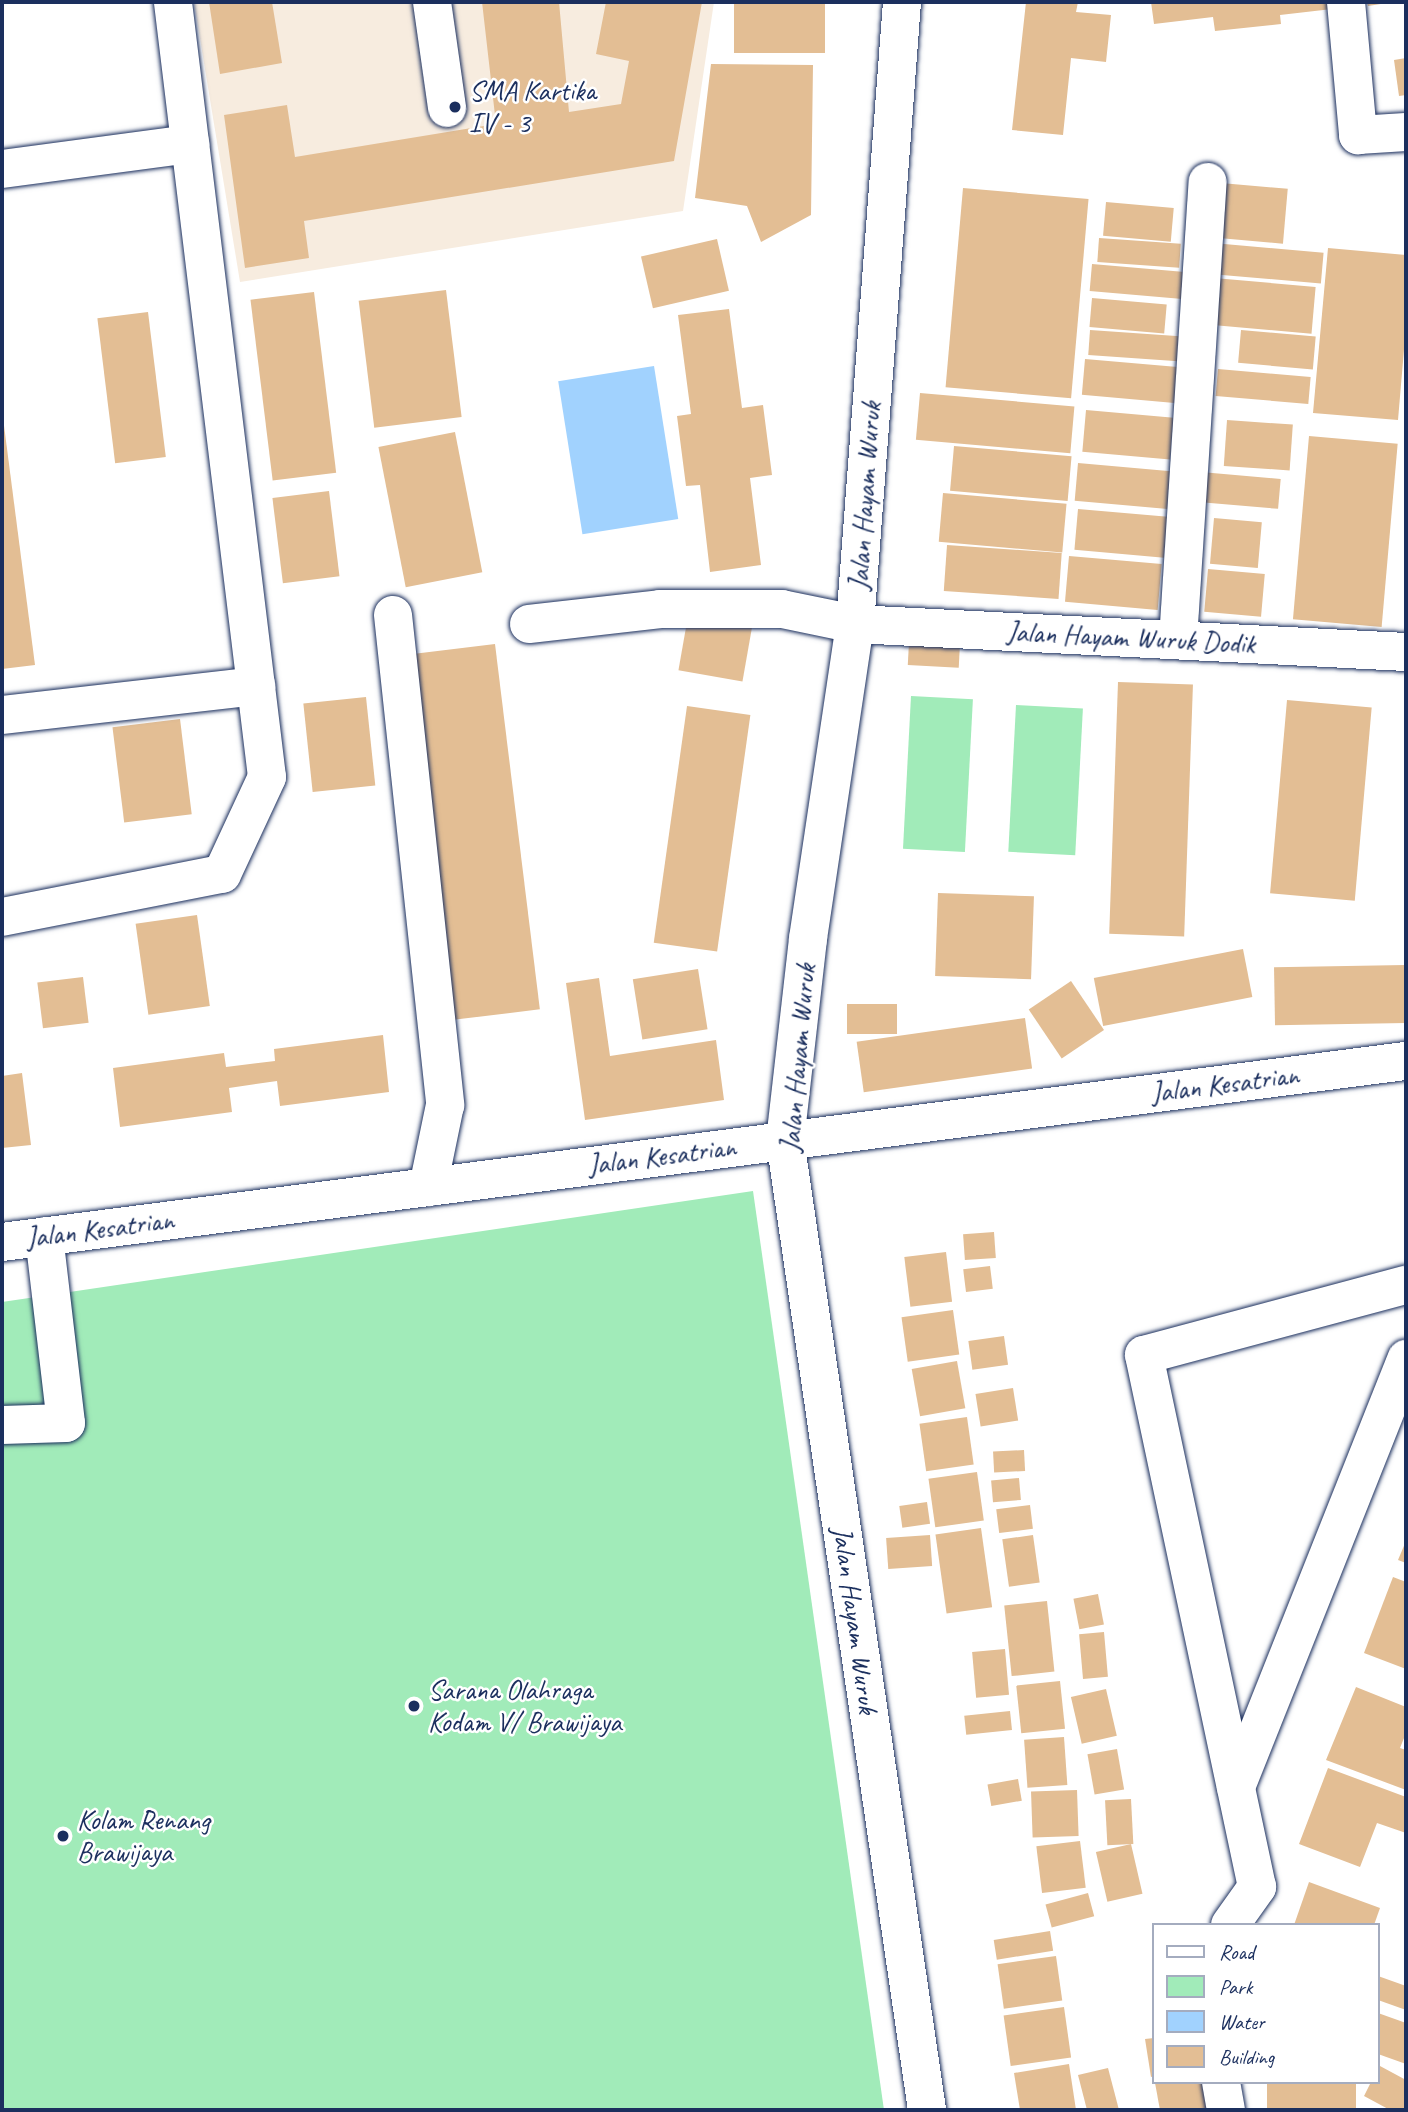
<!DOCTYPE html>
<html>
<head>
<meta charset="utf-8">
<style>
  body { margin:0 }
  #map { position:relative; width:1408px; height:2112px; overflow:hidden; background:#fff; font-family:Caveat,sans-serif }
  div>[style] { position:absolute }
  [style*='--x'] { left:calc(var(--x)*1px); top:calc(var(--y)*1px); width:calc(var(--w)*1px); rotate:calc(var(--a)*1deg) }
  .built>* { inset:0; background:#f7ecdf }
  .green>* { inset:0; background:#a1ebb9; transform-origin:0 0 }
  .water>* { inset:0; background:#a1d2fe; transform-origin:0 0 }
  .building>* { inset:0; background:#e3be94; transform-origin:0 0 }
  .roads { filter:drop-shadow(0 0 2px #1b2f5e) drop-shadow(0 0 2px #1b2f5e) }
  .minor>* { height:38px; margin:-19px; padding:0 19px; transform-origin:19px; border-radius:19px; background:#fff }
  .dots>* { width:19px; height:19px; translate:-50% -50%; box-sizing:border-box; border:4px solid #fff; border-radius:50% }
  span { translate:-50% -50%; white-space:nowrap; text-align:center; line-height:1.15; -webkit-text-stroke:5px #fff; paint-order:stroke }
  .poi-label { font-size:28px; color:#1b2f5e }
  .left { translate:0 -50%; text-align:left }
  .street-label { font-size:28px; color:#1b2f5e }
  .frame { position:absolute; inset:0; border:4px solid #1b2f5e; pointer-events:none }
  .legend { position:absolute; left:1152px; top:1923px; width:228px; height:161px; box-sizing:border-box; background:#fff; border:2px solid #a4acbf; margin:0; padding:9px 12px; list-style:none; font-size:21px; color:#1b2f5e }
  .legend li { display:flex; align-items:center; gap:14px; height:35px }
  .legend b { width:35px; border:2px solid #a4acbf }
</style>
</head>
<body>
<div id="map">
  <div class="built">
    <i style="clip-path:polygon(194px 2px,714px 2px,683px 211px,240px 282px)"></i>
  </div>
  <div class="green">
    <i style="left:911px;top:696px;width:62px;height:153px;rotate:3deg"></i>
    <i style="left:1016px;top:705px;width:67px;height:147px;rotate:3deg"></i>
    <i style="clip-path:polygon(753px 1191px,884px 2110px,2px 2110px,2px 1302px)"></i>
  </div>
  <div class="water">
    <i style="left:654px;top:366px;width:155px;height:97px;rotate:81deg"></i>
  </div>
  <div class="building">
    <i style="clip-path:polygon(209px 2px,272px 2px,282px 63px,220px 74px)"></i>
    <i style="clip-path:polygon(482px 2px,559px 2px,569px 112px,621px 104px,629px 61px,596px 54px,606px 2px,702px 2px,674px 161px,304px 221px,309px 258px,245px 268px,224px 115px,287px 105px,295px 157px,496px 124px)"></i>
    <i style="left:734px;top:2px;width:91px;height:51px"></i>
    <i style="clip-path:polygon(1026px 2px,1078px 2px,1076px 12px,1111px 15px,1106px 62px,1071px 58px,1063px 135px,1012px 130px)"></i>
    <i style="clip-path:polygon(1151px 2px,1331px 2px,1332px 9px,1280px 15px,1281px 24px,1215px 31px,1213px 17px,1154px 24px)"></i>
    <i style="clip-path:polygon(1367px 2px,1387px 2px,1387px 3px,1368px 6px)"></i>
    <i style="clip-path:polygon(1406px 58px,1406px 95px,1399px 96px,1394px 60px)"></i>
    <i style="clip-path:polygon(711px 64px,813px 65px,811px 215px,761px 242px,747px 206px,695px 198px)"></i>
    <i style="left:1221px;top:183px;width:67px;height:55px;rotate:5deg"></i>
    <i style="left:963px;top:188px;width:126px;height:200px;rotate:5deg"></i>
    <i style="left:1106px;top:202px;width:68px;height:34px;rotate:5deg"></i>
    <i style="left:1099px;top:238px;width:82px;height:24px;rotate:4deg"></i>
    <i style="left:717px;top:239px;width:53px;height:78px;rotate:77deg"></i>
    <i style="left:1213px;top:243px;width:111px;height:31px;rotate:5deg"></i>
    <i style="clip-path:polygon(1328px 248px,1406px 255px,1406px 326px,1398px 420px,1313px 413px)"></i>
    <i style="left:1092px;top:264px;width:96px;height:27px;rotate:5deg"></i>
    <i style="left:1214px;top:278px;width:102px;height:47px;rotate:5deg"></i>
    <i style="left:446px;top:290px;width:128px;height:88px;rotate:83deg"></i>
    <i style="left:314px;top:292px;width:182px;height:64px;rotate:83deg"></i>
    <i style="left:1092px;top:298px;width:75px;height:29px;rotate:5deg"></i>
    <i style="clip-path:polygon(729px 309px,742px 408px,763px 405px,772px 475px,750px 478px,761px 565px,710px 572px,700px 485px,686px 486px,677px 416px,691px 414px,678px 315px)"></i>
    <i style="left:148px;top:312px;width:146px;height:51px;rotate:83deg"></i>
    <i style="left:1090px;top:330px;width:90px;height:25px;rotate:4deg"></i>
    <i style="left:1241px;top:330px;width:75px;height:33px;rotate:5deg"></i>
    <i style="left:1085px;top:359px;width:93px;height:36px;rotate:5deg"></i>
    <i style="left:1218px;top:369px;width:93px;height:27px;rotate:5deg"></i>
    <i style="left:920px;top:393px;width:155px;height:47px;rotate:5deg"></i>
    <i style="clip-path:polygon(2px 410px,35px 665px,2px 669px)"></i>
    <i style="left:1086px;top:410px;width:88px;height:42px;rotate:5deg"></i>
    <i style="left:1227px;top:420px;width:66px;height:46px;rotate:4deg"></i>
    <i style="left:455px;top:432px;width:143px;height:78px;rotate:79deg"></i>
    <i style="left:1309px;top:436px;width:89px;height:184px;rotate:5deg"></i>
    <i style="left:954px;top:446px;width:118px;height:45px;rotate:5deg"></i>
    <i style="left:1078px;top:463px;width:99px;height:38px;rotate:5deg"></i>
    <i style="left:1201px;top:472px;width:80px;height:30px;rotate:5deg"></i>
    <i style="left:329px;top:491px;width:86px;height:57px;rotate:83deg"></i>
    <i style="left:943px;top:493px;width:124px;height:49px;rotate:5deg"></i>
    <i style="left:1078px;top:509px;width:90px;height:41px;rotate:5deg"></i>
    <i style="left:1214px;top:518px;width:48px;height:46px;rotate:5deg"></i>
    <i style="left:947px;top:545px;width:115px;height:46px;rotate:4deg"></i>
    <i style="left:1069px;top:556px;width:93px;height:46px;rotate:5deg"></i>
    <i style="left:1208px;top:569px;width:57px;height:43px;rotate:5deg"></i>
    <i style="left:688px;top:616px;width:65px;height:55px;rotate:10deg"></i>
    <i style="left:909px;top:642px;width:51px;height:23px;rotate:3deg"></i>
    <i style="left:495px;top:644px;width:368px;height:89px;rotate:83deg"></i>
    <i style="left:1118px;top:682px;width:75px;height:252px;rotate:2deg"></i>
    <i style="left:366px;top:697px;width:89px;height:63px;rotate:84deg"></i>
    <i style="left:1287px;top:700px;width:85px;height:194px;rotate:5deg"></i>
    <i style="left:687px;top:706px;width:64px;height:239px;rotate:8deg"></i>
    <i style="left:180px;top:719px;width:96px;height:68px;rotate:83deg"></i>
    <i style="left:938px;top:893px;width:96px;height:83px;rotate:2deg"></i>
    <i style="left:197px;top:915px;width:92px;height:62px;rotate:82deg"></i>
    <i style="left:1243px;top:949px;width:49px;height:152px;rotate:79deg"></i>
    <i style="left:1405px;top:965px;width:58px;height:131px;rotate:89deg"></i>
    <i style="left:698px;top:969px;width:61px;height:66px;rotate:81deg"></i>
    <i style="left:83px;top:977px;width:46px;height:46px;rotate:83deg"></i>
    <i style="clip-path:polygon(599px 978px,610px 1056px,716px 1040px,724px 1100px,585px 1120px,566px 983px)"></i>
    <i style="left:1071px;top:981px;width:59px;height:51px;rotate:56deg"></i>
    <i style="left:897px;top:1004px;width:30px;height:50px;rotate:90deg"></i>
    <i style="left:1025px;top:1018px;width:51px;height:170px;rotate:82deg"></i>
    <i style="clip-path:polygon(383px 1035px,389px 1092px,280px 1106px,277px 1081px,229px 1088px,232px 1112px,120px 1127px,113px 1068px,224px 1053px,226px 1067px,275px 1061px,274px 1049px)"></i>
    <i style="clip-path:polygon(22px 1073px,31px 1145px,2px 1148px,2px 1076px)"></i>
    <i style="left:994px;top:1232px;width:26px;height:31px;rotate:86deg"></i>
    <i style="left:946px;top:1252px;width:50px;height:42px;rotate:83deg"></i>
    <i style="left:990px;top:1266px;width:23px;height:27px;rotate:83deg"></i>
    <i style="left:953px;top:1310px;width:45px;height:52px;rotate:82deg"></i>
    <i style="left:1004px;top:1336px;width:29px;height:36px;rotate:82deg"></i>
    <i style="left:957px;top:1361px;width:48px;height:46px;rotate:80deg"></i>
    <i style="left:1013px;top:1388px;width:33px;height:38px;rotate:81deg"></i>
    <i style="left:967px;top:1417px;width:48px;height:48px;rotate:82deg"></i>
    <i style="left:1024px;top:1450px;width:21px;height:31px;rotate:87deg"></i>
    <i style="left:977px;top:1472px;width:49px;height:49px;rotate:82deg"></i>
    <i style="left:1019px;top:1478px;width:22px;height:28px;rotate:85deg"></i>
    <i style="left:927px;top:1502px;width:22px;height:28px;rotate:82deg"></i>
    <i style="left:1030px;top:1505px;width:24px;height:34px;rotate:83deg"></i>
    <i style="left:981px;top:1528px;width:80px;height:46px;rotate:82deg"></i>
    <i style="left:930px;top:1535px;width:31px;height:44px;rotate:86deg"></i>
    <i style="left:1033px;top:1535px;width:48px;height:31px;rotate:82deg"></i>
    <i style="clip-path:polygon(1406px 1541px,1406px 1563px,1398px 1560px)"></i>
    <i style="clip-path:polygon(1393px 1577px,1406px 1582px,1406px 1669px,1364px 1653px)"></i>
    <i style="left:1098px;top:1594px;width:31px;height:25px;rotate:79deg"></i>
    <i style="left:1047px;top:1601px;width:71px;height:43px;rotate:84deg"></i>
    <i style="left:1104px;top:1632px;width:45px;height:25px;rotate:85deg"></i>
    <i style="left:1005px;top:1649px;width:46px;height:33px;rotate:85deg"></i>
    <i style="left:1060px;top:1681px;width:48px;height:44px;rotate:84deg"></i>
    <i style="clip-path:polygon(1356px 1687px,1406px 1707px,1406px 1733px,1400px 1748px,1406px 1750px,1406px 1790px,1326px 1760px)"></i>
    <i style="left:1106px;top:1689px;width:48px;height:36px;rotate:77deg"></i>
    <i style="left:1010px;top:1711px;width:19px;height:46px;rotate:84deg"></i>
    <i style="left:1064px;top:1737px;width:48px;height:40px;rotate:86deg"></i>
    <i style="left:1117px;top:1749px;width:41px;height:30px;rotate:80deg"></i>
    <i style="clip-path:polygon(1328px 1768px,1406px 1797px,1406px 1833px,1377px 1823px,1360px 1867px,1299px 1844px)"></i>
    <i style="left:1018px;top:1779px;width:22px;height:31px;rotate:80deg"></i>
    <i style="left:1077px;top:1790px;width:46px;height:46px;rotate:88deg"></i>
    <i style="left:1131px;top:1799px;width:45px;height:26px;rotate:87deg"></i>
    <i style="left:1080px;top:1841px;width:47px;height:44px;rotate:83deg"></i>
    <i style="left:1131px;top:1844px;width:51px;height:36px;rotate:77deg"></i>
    <i style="clip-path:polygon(1309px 1882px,1380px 1908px,1374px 1925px,1294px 1925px)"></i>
    <i style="left:1088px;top:1893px;width:24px;height:44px;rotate:75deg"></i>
    <i style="left:1050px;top:1931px;width:20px;height:57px;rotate:81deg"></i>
    <i style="left:1056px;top:1956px;width:45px;height:59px;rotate:82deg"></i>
    <i style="clip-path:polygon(1378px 1976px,1406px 1986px,1406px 2010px,1378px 2000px)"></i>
    <i style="left:1064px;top:2007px;width:51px;height:61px;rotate:82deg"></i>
    <i style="clip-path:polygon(1378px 2013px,1406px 2023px,1406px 2064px,1378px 2054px)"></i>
    <i style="clip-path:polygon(1154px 2038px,1154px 2076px,1151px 2077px,1145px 2039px)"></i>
    <i style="clip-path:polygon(1069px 2064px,1076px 2110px,1020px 2110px,1014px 2073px)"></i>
    <i style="clip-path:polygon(1380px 2066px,1406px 2080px,1406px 2110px,1390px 2110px,1364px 2096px,1371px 2082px,1378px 2082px)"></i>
    <i style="clip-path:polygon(1108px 2068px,1119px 2110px,1087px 2110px,1078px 2075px)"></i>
    <i style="clip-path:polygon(1161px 2082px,1206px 2082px,1210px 2110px,1160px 2110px,1155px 2083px)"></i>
    <i style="left:1267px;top:2082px;width:89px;height:28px"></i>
  </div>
  <div class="roads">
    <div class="minor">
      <i style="--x:432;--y:2;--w:107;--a:81.9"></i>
      <i style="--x:902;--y:2;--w:624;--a:94.32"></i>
      <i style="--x:855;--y:624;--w:318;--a:98.5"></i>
      <i style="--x:808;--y:939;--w:202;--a:96.5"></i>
      <i style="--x:785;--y:1140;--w:980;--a:81.67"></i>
      <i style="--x:1346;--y:2;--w:134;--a:84.8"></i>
      <i style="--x:1358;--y:135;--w:48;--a:-3.6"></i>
      <i style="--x:2;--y:169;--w:190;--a:-7.6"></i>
      <i style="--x:393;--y:615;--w:493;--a:83.9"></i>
      <i style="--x:445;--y:1105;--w:84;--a:101.7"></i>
      <i style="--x:529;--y:624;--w:132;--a:-6.5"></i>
      <i style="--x:660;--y:609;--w:122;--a:0"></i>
      <i style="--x:782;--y:609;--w:75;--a:11.6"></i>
      <i style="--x:855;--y:624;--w:552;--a:2.91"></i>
      <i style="--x:1178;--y:640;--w:459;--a:-86.3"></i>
      <i style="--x:2;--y:715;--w:256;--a:-6.5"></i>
      <i style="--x:2;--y:917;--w:224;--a:-11.1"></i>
      <i style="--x:222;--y:874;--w:107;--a:-65.1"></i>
      <i style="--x:267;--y:777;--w:781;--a:-96.92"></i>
      <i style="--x:2;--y:1242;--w:1416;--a:-7.35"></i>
      <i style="--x:2;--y:1425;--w:64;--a:-1.8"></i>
      <i style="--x:66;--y:1423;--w:188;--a:-96.7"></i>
      <i style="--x:1236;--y:1787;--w:461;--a:-68.3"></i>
      <i style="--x:1230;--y:1925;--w:47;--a:-54.6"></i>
      <i style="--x:1257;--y:1887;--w:544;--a:-101.99"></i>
      <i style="--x:1144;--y:1355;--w:271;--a:-15"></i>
      <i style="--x:1221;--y:2082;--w:28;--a:80"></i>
    </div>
  </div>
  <div class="dots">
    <i style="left:455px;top:107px;background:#1b2f5e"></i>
    <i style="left:414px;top:1706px;background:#1b2f5e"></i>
    <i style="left:63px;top:1836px;background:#1b2f5e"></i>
  </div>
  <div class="poi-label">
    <span class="left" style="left:469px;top:107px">SMA Kartika<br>IV - 3</span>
    <span class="left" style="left:428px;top:1706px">Sarana Olahraga<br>Kodam V/ Brawijaya</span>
    <span class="left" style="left:77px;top:1836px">Kolam Renang<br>Brawijaya</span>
  </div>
  <div class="street-label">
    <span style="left:865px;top:496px;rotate:-86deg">Jalan Hayam Wuruk</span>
    <span style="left:1131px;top:638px;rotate:3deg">Jalan Hayam Wuruk Dodik</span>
    <span style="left:798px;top:1058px;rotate:-85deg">Jalan Hayam Wuruk</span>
    <span style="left:1225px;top:1084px;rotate:-7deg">Jalan Kesatrian</span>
    <span style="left:662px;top:1156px;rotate:-7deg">Jalan Kesatrian</span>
    <span style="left:100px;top:1229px;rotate:-7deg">Jalan Kesatrian</span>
    <span style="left:855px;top:1620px;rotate:82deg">Jalan Hayam Wuruk</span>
  </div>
  <div class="frame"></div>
  <ul class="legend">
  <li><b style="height:9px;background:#fff"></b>Road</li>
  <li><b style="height:19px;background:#a1ebb9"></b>Park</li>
  <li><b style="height:19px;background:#a1d2fe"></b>Water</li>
  <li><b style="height:19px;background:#e3be94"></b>Building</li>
  </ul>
</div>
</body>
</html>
